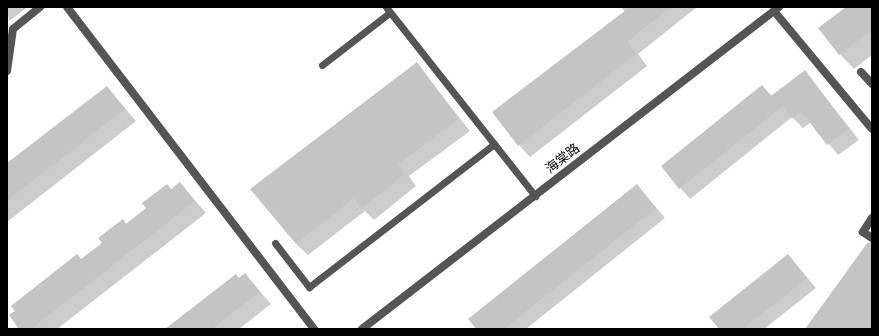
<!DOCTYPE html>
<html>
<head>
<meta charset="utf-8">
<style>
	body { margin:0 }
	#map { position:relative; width:879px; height:336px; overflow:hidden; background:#fff; font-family:"Public Sans","Noto Sans SC",sans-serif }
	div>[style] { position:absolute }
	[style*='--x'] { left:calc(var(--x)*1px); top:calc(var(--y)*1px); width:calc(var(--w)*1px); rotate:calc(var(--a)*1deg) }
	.shadow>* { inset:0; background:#0003 }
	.building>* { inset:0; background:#c4c4c4 }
	.service>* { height:7px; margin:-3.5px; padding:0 3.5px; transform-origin:3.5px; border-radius:3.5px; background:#555 }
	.minor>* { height:8px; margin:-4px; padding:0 4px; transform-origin:4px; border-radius:4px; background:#555 }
	.tertiary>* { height:8px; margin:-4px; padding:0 4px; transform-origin:4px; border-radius:4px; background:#555 }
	span { translate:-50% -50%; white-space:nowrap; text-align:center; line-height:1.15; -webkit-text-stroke:3px #fff; paint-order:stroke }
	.street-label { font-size:13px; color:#000 }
	.frame { position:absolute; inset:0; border:8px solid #000; pointer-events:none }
</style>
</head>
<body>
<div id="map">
	<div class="shadow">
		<div style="clip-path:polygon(7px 7px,28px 7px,9px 21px)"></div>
		<div style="clip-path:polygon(621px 7px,697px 7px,638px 54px,647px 66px,530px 157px,519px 145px,625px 12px)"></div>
		<div style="clip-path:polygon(848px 7px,872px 7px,872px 55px,854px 69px,840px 54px)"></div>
		<div style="clip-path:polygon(416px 63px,470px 131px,409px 176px,416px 186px,374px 220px,365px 211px,308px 255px,296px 244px)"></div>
		<div style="clip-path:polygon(805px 71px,859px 140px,838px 155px,811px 122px,803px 128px,792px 117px,690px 199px,662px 167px,762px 86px,772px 96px)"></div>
		<div style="clip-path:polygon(107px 87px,136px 121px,7px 222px,7px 165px)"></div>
		<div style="clip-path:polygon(180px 183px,206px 213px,57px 329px,21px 329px,81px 260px,103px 243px,122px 220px,127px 224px)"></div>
		<div style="clip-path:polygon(637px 185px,665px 218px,526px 329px,477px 329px)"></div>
		<div style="clip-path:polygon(788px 255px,816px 288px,764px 329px,720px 329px)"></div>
		<div style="clip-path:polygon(245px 274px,271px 304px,239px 329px,167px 329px)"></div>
	</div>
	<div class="building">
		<div style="clip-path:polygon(630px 7px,671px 7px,627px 42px,636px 54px,518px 146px,492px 112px)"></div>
		<div style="clip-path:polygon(846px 7px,872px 7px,872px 30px,839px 55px,818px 28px)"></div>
		<div style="clip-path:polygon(417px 62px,459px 119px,398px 164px,405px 174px,361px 209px,354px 198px,296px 244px,250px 189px)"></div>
		<div style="clip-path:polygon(805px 70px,849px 129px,827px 145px,801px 111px,792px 118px,783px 106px,679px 189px,661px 166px,762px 85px,771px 96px)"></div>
		<div style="clip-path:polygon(107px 86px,125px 109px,7px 201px,7px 163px)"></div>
		<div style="clip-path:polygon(180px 182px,195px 201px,31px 329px,19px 329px,9px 315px,15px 311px,11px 306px,77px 254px,81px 259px,102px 243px,98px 238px,123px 219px,126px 224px,146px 208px,142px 203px,167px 184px,171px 189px)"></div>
		<div style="clip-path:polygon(637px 184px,656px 208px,504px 329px,476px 329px,468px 319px)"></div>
		<div style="clip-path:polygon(868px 242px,872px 243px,872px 329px,805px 329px)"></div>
		<div style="clip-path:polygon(788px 254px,807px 278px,743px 329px,719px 329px,709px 317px)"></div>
		<div style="clip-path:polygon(245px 273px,260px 292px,212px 329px,165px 329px,236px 274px,239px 278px)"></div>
	</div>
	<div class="service">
		<div style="--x:386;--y:7;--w:241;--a:51.7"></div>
		<div style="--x:322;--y:65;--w:85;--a:-37.8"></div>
		<div style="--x:275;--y:243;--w:56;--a:52.3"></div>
		<div style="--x:309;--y:287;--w:234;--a:-37.7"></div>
	</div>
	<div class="minor">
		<div style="--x:67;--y:7;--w:406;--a:52.5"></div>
		<div style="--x:774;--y:11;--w:153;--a:50.3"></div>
		<div style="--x:7;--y:71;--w:42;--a:-81.9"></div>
		<div style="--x:13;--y:29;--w:35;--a:-39"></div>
		<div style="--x:861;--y:72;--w:16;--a:47"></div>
		<div style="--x:872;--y:218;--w:17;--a:123"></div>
		<div style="--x:863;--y:232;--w:11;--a:34"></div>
	</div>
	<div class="tertiary">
		<div style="--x:362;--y:329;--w:527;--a:-37.67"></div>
	</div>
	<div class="street-label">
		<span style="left:563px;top:159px;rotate:-38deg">海棠路</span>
	</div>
	<div class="frame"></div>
</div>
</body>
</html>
